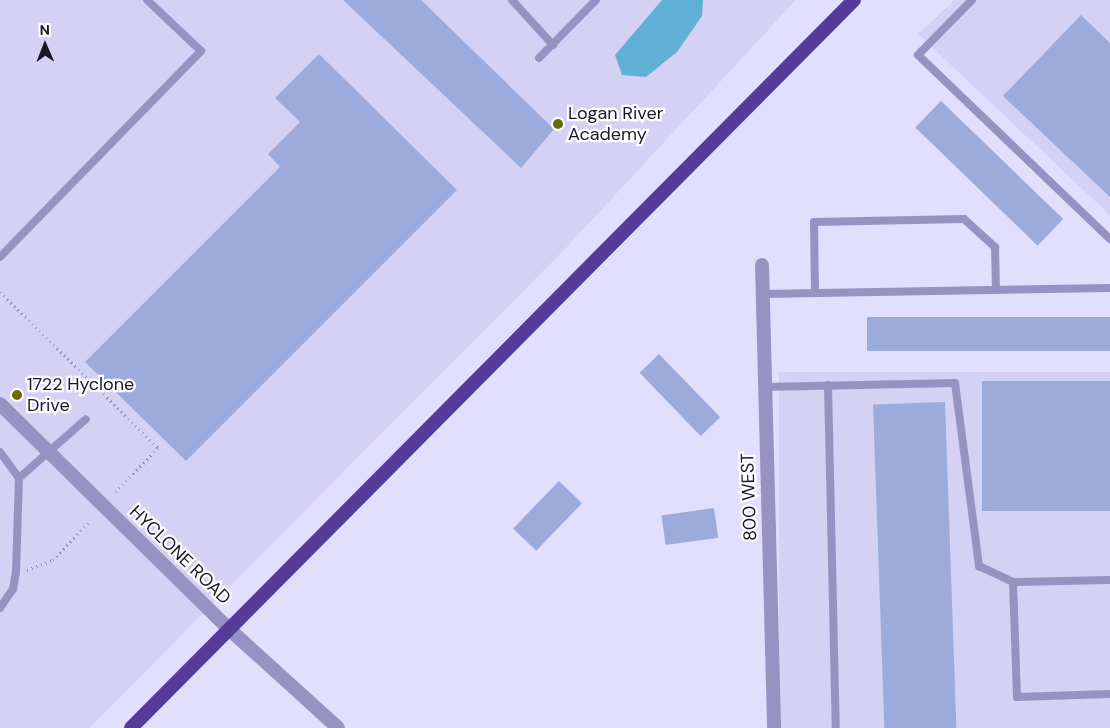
<!DOCTYPE html>
<html>
<head>
<meta charset="utf-8">
<style>
	body { margin:0 }
	#map { position:relative; width:1110px; height:728px; overflow:hidden; background:#e2defe; font-family:"DM Sans",sans-serif }
	div>[style] { position:absolute }
	[style*='--x'] { left:calc(var(--x)*1px); top:calc(var(--y)*1px); width:calc(var(--w)*1px); rotate:calc(var(--a)*1deg) }
	.built>* { inset:0; background:#d5d1f5; transform-origin:0 0 }
	.water>* { inset:0; background:#60b0d6 }
	.building>* { inset:0; background:#9cabdb; transform-origin:0 0 }
	.path>* { height:3px; margin-top:-1.5px; transform-origin:0; background:repeating-linear-gradient(90deg,#8e8ba5 0 1px,transparent 0 5px) }
	.service>* { height:8px; margin:-4px; padding:0 4px; transform-origin:4px; border-radius:4px; background:#9892c2 }
	.minor>* { height:14px; margin:-7px; padding:0 7px; transform-origin:7px; border-radius:7px; background:#9892c2 }
	.tertiary>* { height:14px; margin:-7px; padding:0 7px; transform-origin:7px; border-radius:7px; background:#9892c2 }
	.trunk>* { height:14px; margin:-7px; padding:0 7px; transform-origin:7px; border-radius:7px; background:#543d9a }
	.dots>* { width:14px; height:14px; translate:-50% -50%; box-sizing:border-box; border:2px solid #fff; border-radius:50% }
	span { translate:-50% -50%; white-space:nowrap; text-align:center; line-height:1.15; -webkit-text-stroke:4.5px #fff; paint-order:stroke }
	.poi-label { font-size:18px; color:#191629 }
	.left { translate:0 -50%; text-align:left }
	.street-label { font-size:18px; color:#191629 }
	.north { position:absolute; left:20px; top:20px; width:50px; height:50px; -webkit-text-stroke:4px #fff; paint-order:stroke; rotate:359deg; font-size:14px; font-weight:700; line-height:20px; text-align:center; color:#191629 }
	.north::after { content:''; display:block; margin:auto; width:18px; height:22px; background:#191629; clip-path:polygon(50% 0,100% 100%,50% 72%,0 100%) }
</style>
</head>
<body>
<div id="map">
	<div class="built">
		<div style="clip-path:polygon(0 0,796px 0,565px 249px,89px 728px,0 728px)"></div>
		<div style="clip-path:polygon(955px 0,1110px 0,1110px 215px,918px 34px)"></div>
		<div style="left:1110px;top:372px;width:356px;height:331px;rotate:90deg"></div>
	</div>
	<div class="water">
		<div style="clip-path:polygon(662px 0,703px 0,702px 16px,677px 52px,646px 77px,622px 75px,615px 55px)"></div>
	</div>
	<div class="building">
		<div style="clip-path:polygon(343px 0,421px 0,554px 129px,521px 168px)"></div>
		<div style="clip-path:polygon(1081px 15px,1110px 43px,1110px 197px,1003px 96px)"></div>
		<div style="clip-path:polygon(319px 54px,457px 190px,186px 461px,85px 362px,280px 167px,268px 154px,300px 122px,275px 98px)"></div>
		<div style="left:941px;top:101px;width:170px;height:37px;rotate:44deg"></div>
		<div style="left:1110px;top:317px;width:34px;height:243px;rotate:90deg"></div>
		<div style="left:659px;top:354px;width:88px;height:27px;rotate:46deg"></div>
		<div style="left:1110px;top:381px;width:130px;height:128px;rotate:90deg"></div>
		<div style="left:945px;top:402px;width:326px;height:72px;rotate:88deg"></div>
		<div style="left:559px;top:481px;width:32px;height:66px;rotate:44deg"></div>
		<div style="left:714px;top:508px;width:30px;height:53px;rotate:82deg"></div>
	</div>
	<div class="path">
		<div style="--x:0;--y:292;--w:222;--a:44.6"></div>
		<div style="--x:158;--y:448;--w:63;--a:134.4"></div>
		<div style="--x:27;--y:570;--w:28;--a:-21"></div>
		<div style="--x:53;--y:560;--w:51;--a:-46.6"></div>
	</div>
	<div class="service">
		<div style="--x:512;--y:0;--w:61;--a:47.7"></div>
		<div style="--x:972;--y:0;--w:77;--a:134.5"></div>
		<div style="--x:918;--y:55;--w:266;--a:43.8"></div>
		<div style="--x:539;--y:58;--w:81;--a:-45.5"></div>
		<div style="--x:0;--y:257;--w:288;--a:-45.7"></div>
		<div style="--x:201;--y:51;--w:74;--a:-136.6"></div>
		<div style="--x:815;--y:293;--w:71;--a:-90.8"></div>
		<div style="--x:814;--y:222;--w:150;--a:-1.1"></div>
		<div style="--x:964;--y:219;--w:42;--a:42.1"></div>
		<div style="--x:995;--y:247;--w:43;--a:88.7"></div>
		<div style="--x:763;--y:294;--w:347;--a:-1"></div>
		<div style="--x:828;--y:385;--w:343;--a:88.7"></div>
		<div style="--x:765;--y:387;--w:190;--a:-1.2"></div>
		<div style="--x:955;--y:383;--w:185;--a:82.5"></div>
		<div style="--x:979;--y:566;--w:38;--a:25"></div>
		<div style="--x:0;--y:452;--w:32;--a:54"></div>
		<div style="--x:19;--y:478;--w:89;--a:-41.4"></div>
		<div style="--x:1110;--y:580;--w:97;--a:178.8"></div>
		<div style="--x:1013;--y:582;--w:115;--a:88"></div>
		<div style="--x:1017;--y:697;--w:93;--a:-1.8"></div>
		<div style="--x:0;--y:608;--w:23;--a:-56"></div>
		<div style="--x:13;--y:589;--w:17;--a:-80"></div>
		<div style="--x:16;--y:572;--w:94;--a:-88.2"></div>
	</div>
	<div class="minor">
		<div style="--x:762;--y:265;--w:463;--a:88.5"></div>
		<div style="--x:0;--y:404;--w:321;--a:44.5"></div>
	</div>
	<div class="tertiary">
		<div style="--x:229;--y:629;--w:147;--a:42.2"></div>
	</div>
	<div class="trunk">
		<div style="--x:131;--y:728;--w:1026;--a:-45.2"></div>
	</div>
	<div class="dots">
		<div style="left:558px;top:124px;background:#6a6b0a"></div>
		<div style="left:17px;top:395px;background:#6a6b0a"></div>
	</div>
	<div class="poi-label">
		<span class="left" style="left:568px;top:124px">Logan River<br>Academy</span>
		<span class="left" style="left:27px;top:395px">1722 Hyclone<br>Drive</span>
	</div>
	<div class="street-label">
		<span style="left:749px;top:497px;rotate:-92deg">800 WEST</span>
		<span style="left:180px;top:555px;rotate:44deg">HYCLONE ROAD</span>
	</div>
	<div class="north">N</div>
</div>
</body>
</html>
